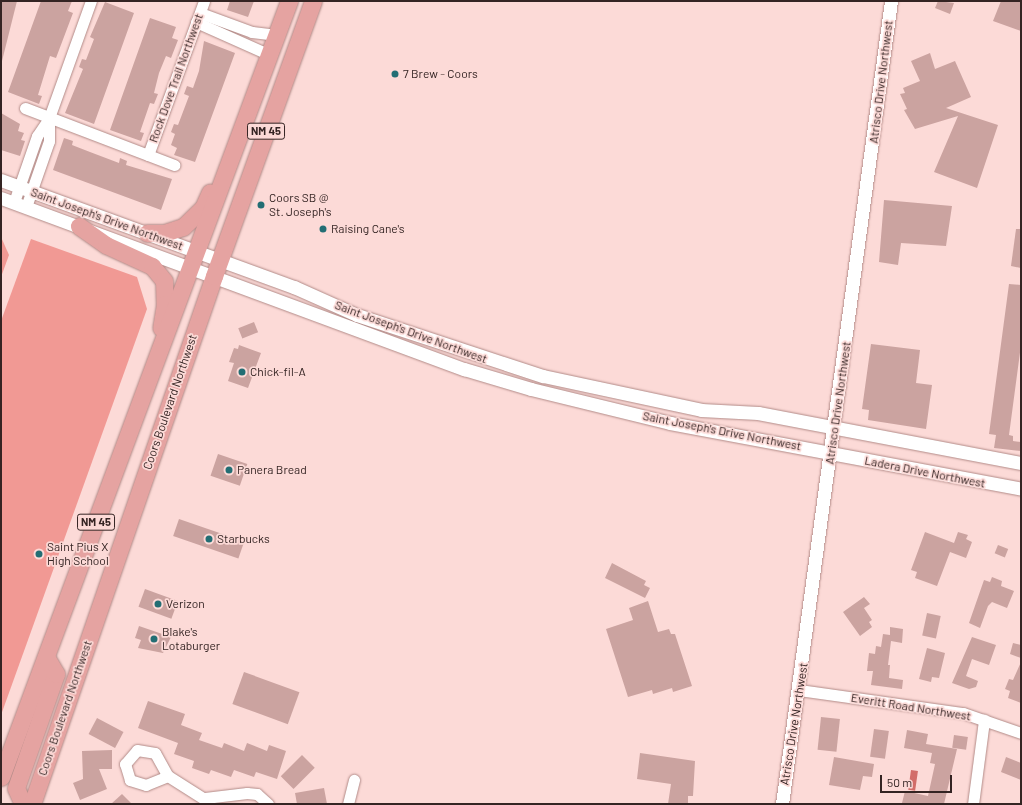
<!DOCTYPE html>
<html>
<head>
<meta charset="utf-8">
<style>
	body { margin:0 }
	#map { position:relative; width:1022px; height:805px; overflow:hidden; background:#fcdad7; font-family:Barlow,sans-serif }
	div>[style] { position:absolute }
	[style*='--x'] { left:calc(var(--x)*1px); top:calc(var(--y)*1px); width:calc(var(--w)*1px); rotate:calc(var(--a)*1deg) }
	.green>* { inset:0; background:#f19994 }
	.water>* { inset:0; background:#d26d69; transform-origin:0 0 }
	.building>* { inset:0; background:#cba3a0; transform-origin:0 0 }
	.roads { filter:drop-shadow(0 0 1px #b28b88) drop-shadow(0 0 1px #b28b88) }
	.minor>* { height:11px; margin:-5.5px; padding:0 5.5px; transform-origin:5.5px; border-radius:5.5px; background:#fff }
	.tertiary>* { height:13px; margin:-6.5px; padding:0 6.5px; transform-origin:6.5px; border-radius:6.5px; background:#fff }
	.primary>* { height:17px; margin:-8.5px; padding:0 8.5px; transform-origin:8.5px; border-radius:8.5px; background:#e5a3a1 }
	.dots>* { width:11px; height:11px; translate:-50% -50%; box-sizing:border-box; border:2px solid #fcdad7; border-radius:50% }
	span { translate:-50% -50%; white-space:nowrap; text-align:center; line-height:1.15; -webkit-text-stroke:3.5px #fcdad7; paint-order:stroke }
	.shield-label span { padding:1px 3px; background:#fcdad7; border:1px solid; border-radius:3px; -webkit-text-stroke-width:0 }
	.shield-label { font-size:11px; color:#342423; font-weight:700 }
	.poi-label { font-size:12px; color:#342423 }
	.left { translate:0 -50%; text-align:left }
	.street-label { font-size:12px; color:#342423 }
	.frame { position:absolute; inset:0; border:2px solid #342423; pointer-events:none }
	.scale { position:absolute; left:880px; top:775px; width:72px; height:18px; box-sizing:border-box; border:2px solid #342423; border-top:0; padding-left:5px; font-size:12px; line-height:14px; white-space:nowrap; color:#342423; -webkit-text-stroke:3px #fcdad7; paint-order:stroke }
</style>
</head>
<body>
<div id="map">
	<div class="green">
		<div style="clip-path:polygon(1px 237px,9px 255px,1px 277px)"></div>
		<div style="clip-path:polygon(31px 239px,137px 277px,147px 309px,1px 715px,1px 321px)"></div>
	</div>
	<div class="water">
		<div style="left:911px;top:770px;width:7px;height:20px;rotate:8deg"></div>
	</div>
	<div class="building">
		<div style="clip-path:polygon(1px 1px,17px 1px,2px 61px,1px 61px)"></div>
		<div style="clip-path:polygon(41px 1px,72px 1px,68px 11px,73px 13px,56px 58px,50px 56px,38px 95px,42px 96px,39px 104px,8px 92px)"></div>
		<div style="clip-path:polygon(230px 1px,254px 1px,248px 17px,227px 10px)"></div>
		<div style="clip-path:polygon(938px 1px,954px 3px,950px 14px,935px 8px)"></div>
		<div style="clip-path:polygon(1001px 1px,1021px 1px,1021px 31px,993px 21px)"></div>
		<div style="clip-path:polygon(105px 2px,134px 13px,94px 124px,65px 113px,83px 69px,79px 67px,82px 59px,86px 60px,94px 39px,90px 37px)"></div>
		<div style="clip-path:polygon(150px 18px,176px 27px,172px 38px,178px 40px,171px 58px,166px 56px,159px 73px,154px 93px,158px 94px,154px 104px,150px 103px,140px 132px,144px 133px,141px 141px,110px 130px)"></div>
		<div style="clip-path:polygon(204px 41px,235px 53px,195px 162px,174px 155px,177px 148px,171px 145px,175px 134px,171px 132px,174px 124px,178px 125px,189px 96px,184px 94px,187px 86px,193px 88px,199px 71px)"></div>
		<div style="clip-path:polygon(930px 53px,935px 69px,955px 61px,971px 97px,946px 108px,998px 125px,977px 188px,934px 172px,958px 116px,915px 129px,904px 110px,907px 109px,900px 94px,905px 93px,903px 88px,920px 81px,911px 61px)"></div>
		<div style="clip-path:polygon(1px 113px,20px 124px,18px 131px,24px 133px,21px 140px,25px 141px,20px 156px,1px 150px)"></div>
		<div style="clip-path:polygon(64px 138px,73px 141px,72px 145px,90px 152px,119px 163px,120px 158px,127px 161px,126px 165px,172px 179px,161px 210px,53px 170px)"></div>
		<div style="clip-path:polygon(884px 200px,952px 206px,946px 246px,901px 243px,898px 265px,879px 262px)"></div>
		<div style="clip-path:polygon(1016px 229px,1021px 229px,1021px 268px,1011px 266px)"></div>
		<div style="clip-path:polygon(1009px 284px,1021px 285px,1021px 345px,1009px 435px,1013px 436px,1013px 441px,1021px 442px,1021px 451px,994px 448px,996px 435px,989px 434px)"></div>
		<div style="left:254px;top:322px;width:11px;height:17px;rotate:68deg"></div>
		<div style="clip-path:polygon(871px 344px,920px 350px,916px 383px,932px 385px,926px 429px,868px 420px,869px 410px,862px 409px)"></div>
		<div style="clip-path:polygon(239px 345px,261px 353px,248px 388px,228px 381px,234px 363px,229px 362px,234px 348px,238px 349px)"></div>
		<div style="left:218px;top:454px;width:31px;height:23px;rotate:19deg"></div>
		<div style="left:179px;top:519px;width:69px;height:18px;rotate:19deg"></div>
		<div style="clip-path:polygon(925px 532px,954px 543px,958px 532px,968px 535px,966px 539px,972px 542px,966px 558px,950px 552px,937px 586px,915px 578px,917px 572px,911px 570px)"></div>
		<div style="left:998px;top:545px;width:11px;height:9px;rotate:22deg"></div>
		<div style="clip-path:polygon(612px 563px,646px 581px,644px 585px,650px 588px,645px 598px,605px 578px)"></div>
		<div style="clip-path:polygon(992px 577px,1002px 581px,1001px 586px,1014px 591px,1007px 608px,992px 602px,988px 606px,980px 628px,969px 623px,984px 580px,990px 582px)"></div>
		<div style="left:145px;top:589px;width:35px;height:19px;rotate:20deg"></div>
		<div style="clip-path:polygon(864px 597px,870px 604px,864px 608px,872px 620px,869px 622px,872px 627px,860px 636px,843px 612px)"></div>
		<div style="clip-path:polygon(648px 601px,658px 632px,669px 629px,671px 634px,675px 634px,692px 686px,673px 692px,672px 688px,653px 694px,652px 690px,628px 697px,606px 629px,633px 620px,629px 608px)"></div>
		<div style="left:927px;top:613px;width:14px;height:23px;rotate:12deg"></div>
		<div style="clip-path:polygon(139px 626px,171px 637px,163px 653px,138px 648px,141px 640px,135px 638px)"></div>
		<div style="clip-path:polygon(890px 627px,903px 629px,902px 643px,891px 641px,888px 665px,890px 665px,889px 678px,903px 680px,902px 689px,871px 685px,873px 671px,867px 671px,869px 653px,875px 654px,876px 646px,881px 647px,883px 634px,890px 635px)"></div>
		<div style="clip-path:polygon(972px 637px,996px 645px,989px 665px,972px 659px,966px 676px,978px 681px,976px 687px,969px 689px,952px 683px)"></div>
		<div style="clip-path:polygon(1013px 643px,1021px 645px,1021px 658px,1010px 654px)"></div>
		<div style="clip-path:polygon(927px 648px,945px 653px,939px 678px,932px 677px,931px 682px,919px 679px)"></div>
		<div style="clip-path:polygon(1021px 662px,1021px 703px,1008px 698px,1010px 691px,1005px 689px,1009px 679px,1013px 680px)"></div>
		<div style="left:244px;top:672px;width:59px;height:34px;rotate:20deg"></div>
		<div style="clip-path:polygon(148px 701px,185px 714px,181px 725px,202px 733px,199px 740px,222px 748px,224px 743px,244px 751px,247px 743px,267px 751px,269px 745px,286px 751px,277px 779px,256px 772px,254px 777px,234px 770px,231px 777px,211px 770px,209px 774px,192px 768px,194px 761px,174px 754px,178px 743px,138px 728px)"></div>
		<div style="left:821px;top:717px;width:19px;height:33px;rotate:6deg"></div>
		<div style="left:97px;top:718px;width:30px;height:18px;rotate:28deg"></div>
		<div style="left:874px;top:729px;width:15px;height:28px;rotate:8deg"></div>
		<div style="clip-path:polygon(907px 730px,928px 734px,926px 744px,957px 749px,944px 804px,902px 803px,905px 791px,928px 796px,935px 764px,930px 763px,932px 753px,904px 748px)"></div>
		<div style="left:954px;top:735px;width:14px;height:13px;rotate:8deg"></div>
		<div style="clip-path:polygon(112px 750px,112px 769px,99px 769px,107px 789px,80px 800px,73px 783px,83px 779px,82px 751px)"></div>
		<div style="clip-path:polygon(640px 753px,695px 761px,693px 796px,688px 796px,688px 804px,668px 804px,671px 784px,637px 779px)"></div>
		<div style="left:302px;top:755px;width:18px;height:30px;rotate:45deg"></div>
		<div style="clip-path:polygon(834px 757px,874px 764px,872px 777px,863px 776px,860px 790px,829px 785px)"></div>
		<div style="clip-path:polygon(1006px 757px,1021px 763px,1021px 780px,1001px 772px)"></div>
		<div style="clip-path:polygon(324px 788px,327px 804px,297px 804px,295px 793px)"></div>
		<div style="clip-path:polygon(122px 794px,132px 804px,111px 804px)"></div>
	</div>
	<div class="roads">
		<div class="minor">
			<div style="--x:200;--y:13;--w:55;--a:20.1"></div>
			<div style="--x:252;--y:32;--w:25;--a:7"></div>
			<div style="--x:196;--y:22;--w:81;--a:24"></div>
			<div style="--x:25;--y:108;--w:160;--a:20.9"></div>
			<div style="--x:148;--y:155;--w:164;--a:-70"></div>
			<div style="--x:14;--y:202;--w:70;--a:-70.8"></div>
			<div style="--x:37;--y:136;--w:22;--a:-56"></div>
			<div style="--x:49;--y:118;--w:124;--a:-70.3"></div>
			<div style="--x:26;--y:207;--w:70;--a:-70.8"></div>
			<div style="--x:49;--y:141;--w:23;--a:-90"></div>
			<div style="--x:799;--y:690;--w:166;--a:8"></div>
			<div style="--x:963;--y:713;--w:61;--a:19"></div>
			<div style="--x:137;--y:750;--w:18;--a:9"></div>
			<div style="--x:155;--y:753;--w:26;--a:61"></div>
			<div style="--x:168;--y:776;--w:24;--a:158"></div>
			<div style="--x:146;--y:785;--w:17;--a:-163"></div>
			<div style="--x:130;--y:780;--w:17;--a:-107"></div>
			<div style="--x:125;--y:764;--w:18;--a:-49"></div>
			<div style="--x:168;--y:776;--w:49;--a:32.4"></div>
			<div style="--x:205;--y:798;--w:42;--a:-6.8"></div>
			<div style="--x:247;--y:793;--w:10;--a:6"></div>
			<div style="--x:257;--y:794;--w:15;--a:42"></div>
			<div style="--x:348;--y:804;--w:25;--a:-76"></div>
			<div style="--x:973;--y:804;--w:85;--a:-82.5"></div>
		</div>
		<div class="tertiary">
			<div style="--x:1;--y:180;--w:312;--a:20.1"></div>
			<div style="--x:294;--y:287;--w:69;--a:24"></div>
			<div style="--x:357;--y:315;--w:196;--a:18.2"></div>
			<div style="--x:543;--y:376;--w:162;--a:12.1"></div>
			<div style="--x:701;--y:410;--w:57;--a:3"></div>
			<div style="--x:758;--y:413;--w:268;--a:10.8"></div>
			<div style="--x:1;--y:198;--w:494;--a:20.3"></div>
			<div style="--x:464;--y:369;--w:70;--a:16.6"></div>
			<div style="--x:531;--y:389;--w:143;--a:13.7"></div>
			<div style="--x:670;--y:423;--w:357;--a:10.6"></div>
			<div style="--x:782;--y:804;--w:810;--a:-82.27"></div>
		</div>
		<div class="primary">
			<div style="--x:79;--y:226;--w:33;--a:35"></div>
			<div style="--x:106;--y:245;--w:51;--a:24.5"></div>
			<div style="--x:152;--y:266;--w:19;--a:51"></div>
			<div style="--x:164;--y:281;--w:23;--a:88"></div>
			<div style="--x:165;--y:304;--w:24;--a:99"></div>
			<div style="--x:147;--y:233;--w:17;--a:0"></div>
			<div style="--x:164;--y:233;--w:20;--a:-18"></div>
			<div style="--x:183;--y:227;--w:28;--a:-44"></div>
			<div style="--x:203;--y:208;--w:17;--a:-66"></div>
			<div style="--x:1;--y:777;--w:828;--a:-69.64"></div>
			<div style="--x:23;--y:804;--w:17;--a:-114"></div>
			<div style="--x:16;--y:788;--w:121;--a:-70.7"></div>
			<div style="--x:56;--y:674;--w:20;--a:-120"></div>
			<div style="--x:32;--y:804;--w:558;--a:-70.98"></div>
			<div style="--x:214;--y:276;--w:292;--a:-70.2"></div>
		</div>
	</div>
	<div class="dots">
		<div style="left:395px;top:74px;background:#236e74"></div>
		<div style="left:261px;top:205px;background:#236e74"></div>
		<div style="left:323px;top:229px;background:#236e74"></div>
		<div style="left:242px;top:372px;background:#236e74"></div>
		<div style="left:229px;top:470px;background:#236e74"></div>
		<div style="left:209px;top:539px;background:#236e74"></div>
		<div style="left:39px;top:554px;background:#236e74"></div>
		<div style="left:158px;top:604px;background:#236e74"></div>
		<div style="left:154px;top:639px;background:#236e74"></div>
	</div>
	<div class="shield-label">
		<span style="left:266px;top:131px">NM 45</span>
		<span style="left:96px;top:522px">NM 45</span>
	</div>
	<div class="poi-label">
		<span class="left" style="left:403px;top:74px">7 Brew - Coors</span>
		<span class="left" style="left:269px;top:205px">Coors SB @<br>St. Joseph's</span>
		<span class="left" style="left:331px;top:229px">Raising Cane's</span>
		<span class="left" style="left:250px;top:372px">Chick-fil-A</span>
		<span class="left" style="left:237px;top:470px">Panera Bread</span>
		<span class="left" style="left:217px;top:539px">Starbucks</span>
		<span class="left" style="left:47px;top:554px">Saint Pius X<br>High School</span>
		<span class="left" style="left:166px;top:604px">Verizon</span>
		<span class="left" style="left:162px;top:639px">Blake's<br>Lotaburger</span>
	</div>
	<div class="street-label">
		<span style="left:176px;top:78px;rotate:-70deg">Rock Dove Trail Northwest</span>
		<span style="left:881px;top:82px;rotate:-83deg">Atrisco Drive Northwest</span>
		<span style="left:107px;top:219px;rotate:20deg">Saint Joseph's Drive Northwest</span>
		<span style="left:411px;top:332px;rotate:20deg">Saint Joseph's Drive Northwest</span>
		<span style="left:170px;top:402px;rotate:-71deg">Coors Boulevard Northwest</span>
		<span style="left:838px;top:403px;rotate:-82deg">Atrisco Drive Northwest</span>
		<span style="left:722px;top:431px;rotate:11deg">Saint Joseph's Drive Northwest</span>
		<span style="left:925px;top:472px;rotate:11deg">Ladera Drive Northwest</span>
		<span style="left:911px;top:707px;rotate:9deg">Everitt Road Northwest</span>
		<span style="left:65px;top:708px;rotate:-71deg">Coors Boulevard Northwest</span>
		<span style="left:794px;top:724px;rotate:-81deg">Atrisco Drive Northwest</span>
	</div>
	<div class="frame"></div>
	<div class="scale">50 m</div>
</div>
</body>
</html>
